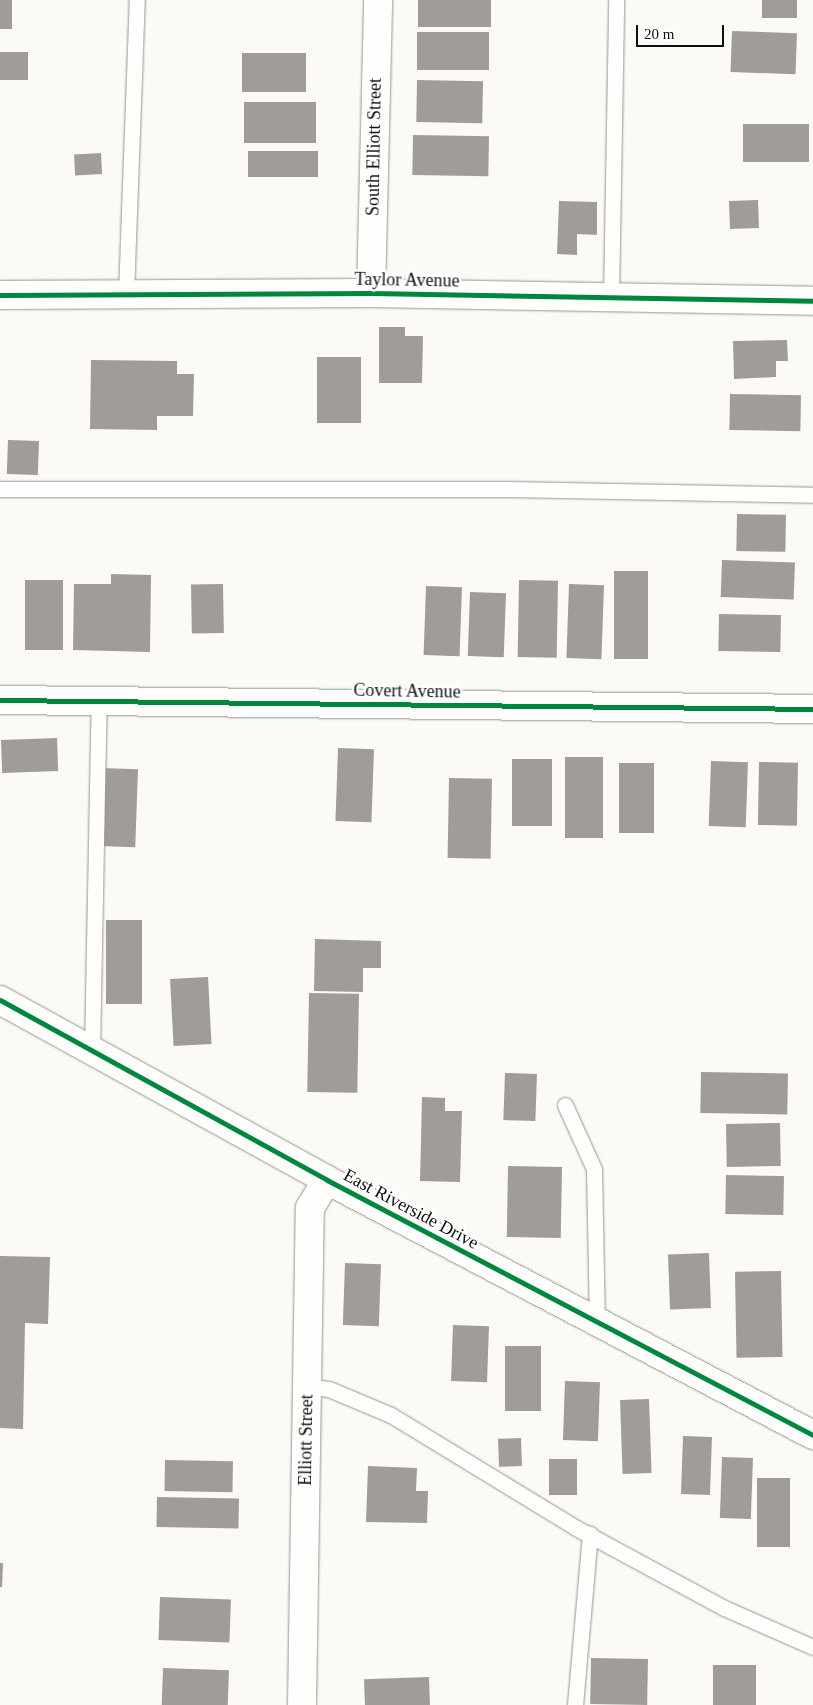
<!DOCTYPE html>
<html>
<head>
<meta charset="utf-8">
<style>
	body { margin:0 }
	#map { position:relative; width:813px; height:1705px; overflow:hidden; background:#fcfaf4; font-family:Georgia,serif }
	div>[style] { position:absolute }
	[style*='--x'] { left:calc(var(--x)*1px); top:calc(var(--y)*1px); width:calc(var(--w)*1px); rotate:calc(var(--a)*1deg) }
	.building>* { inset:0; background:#a09d99; transform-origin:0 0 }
	.roads { filter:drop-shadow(0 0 1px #969592) drop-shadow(0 0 1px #969592) }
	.service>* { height:15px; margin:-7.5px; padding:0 7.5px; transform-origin:7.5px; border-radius:7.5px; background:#fffefd }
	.minor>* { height:28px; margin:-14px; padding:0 14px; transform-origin:14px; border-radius:14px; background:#fffefd }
	.tertiary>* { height:28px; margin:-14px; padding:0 14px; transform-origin:14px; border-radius:14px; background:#fffefd }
	.cycleway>* { height:5px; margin:-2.5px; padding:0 2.5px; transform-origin:2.5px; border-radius:2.5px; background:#00873e }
	span { translate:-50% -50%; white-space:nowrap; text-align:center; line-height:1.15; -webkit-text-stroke:5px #fff; paint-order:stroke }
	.street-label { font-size:18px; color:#0f0f0f }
	.scale { position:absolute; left:636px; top:25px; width:88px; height:22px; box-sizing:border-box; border:2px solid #0f0f0f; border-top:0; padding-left:6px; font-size:15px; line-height:18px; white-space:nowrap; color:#0f0f0f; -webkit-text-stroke:4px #fff; paint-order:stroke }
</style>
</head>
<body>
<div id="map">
	<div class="building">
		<div style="left:0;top:0;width:12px;height:29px"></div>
		<div style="left:418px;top:0;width:73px;height:27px"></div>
		<div style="left:762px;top:0;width:35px;height:18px"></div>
		<div style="left:732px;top:31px;width:65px;height:41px;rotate:2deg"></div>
		<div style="left:417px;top:32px;width:72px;height:38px"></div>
		<div style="left:0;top:52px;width:28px;height:28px"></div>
		<div style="left:242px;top:53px;width:64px;height:39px"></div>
		<div style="left:417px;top:80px;width:66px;height:42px;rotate:1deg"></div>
		<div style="left:316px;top:102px;width:41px;height:72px;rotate:90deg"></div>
		<div style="left:809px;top:124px;width:38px;height:66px;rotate:90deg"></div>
		<div style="left:413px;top:135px;width:76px;height:40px;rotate:1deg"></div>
		<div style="left:318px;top:151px;width:26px;height:70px;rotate:90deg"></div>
		<div style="left:101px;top:153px;width:21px;height:27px;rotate:87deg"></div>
		<div style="left:758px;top:200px;width:28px;height:29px;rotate:88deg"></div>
		<div style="clip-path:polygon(559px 201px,597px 202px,597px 235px,577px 234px,577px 255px,557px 254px)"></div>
		<div style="clip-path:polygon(379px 327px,405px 327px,405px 336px,423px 336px,422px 383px,379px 383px)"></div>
		<div style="clip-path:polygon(787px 340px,788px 361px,776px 361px,776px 377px,734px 379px,733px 341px)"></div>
		<div style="left:317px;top:357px;width:44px;height:66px"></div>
		<div style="clip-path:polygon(91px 360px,177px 361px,177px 374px,194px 374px,193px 416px,157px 416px,157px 430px,90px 429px)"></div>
		<div style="left:730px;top:394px;width:71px;height:36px;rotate:1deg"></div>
		<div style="left:8px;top:440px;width:31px;height:34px;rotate:2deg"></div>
		<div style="left:737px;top:514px;width:49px;height:37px;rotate:1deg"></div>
		<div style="left:722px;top:560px;width:73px;height:37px;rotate:2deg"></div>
		<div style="left:614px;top:571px;width:34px;height:88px"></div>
		<div style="clip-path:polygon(111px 574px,151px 575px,150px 652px,73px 650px,74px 584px,111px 584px)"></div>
		<div style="left:25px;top:580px;width:38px;height:70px"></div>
		<div style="left:519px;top:580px;width:39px;height:77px;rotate:1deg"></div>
		<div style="left:223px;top:584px;width:49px;height:32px;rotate:89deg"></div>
		<div style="left:569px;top:584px;width:35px;height:74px;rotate:2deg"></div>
		<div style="left:426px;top:586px;width:36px;height:69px;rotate:2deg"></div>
		<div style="left:470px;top:592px;width:36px;height:64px;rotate:2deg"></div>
		<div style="left:719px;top:614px;width:62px;height:37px;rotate:1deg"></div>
		<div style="left:57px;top:738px;width:33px;height:56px;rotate:88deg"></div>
		<div style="left:338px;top:748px;width:36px;height:73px;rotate:2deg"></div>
		<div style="left:565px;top:757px;width:38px;height:81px"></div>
		<div style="left:512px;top:759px;width:40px;height:67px"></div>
		<div style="left:711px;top:761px;width:37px;height:65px;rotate:2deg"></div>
		<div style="left:759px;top:762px;width:39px;height:63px;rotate:1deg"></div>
		<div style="left:619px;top:763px;width:35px;height:70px"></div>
		<div style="left:101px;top:768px;width:37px;height:78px;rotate:2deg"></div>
		<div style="left:449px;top:778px;width:43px;height:80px;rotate:1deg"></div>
		<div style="left:106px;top:920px;width:36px;height:84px"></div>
		<div style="clip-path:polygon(315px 939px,381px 941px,381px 968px,363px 968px,363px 992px,314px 991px)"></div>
		<div style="left:208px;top:977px;width:67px;height:38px;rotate:87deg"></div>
		<div style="left:309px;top:993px;width:50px;height:99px;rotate:1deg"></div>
		<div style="left:701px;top:1072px;width:87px;height:41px;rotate:1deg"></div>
		<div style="left:505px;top:1073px;width:32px;height:47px;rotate:2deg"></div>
		<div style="clip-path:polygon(422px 1097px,445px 1098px,445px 1111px,462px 1111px,460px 1182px,420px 1181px)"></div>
		<div style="left:780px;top:1123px;width:43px;height:54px;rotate:89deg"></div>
		<div style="left:508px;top:1166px;width:54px;height:71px;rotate:1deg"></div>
		<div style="left:726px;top:1175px;width:58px;height:39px;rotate:1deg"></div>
		<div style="left:709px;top:1253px;width:55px;height:41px;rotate:88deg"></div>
		<div style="clip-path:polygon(0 1256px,50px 1257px,48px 1324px,25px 1323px,23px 1429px,0 1428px)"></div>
		<div style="left:345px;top:1263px;width:36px;height:62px;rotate:2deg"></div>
		<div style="left:781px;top:1271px;width:86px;height:46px;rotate:89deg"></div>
		<div style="left:453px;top:1325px;width:36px;height:56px;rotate:2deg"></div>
		<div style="left:505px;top:1346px;width:36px;height:65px"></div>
		<div style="left:565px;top:1381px;width:35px;height:59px;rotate:2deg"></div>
		<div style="left:649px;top:1399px;width:74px;height:29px;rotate:88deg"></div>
		<div style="left:683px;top:1436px;width:29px;height:58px;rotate:2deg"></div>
		<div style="left:521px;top:1438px;width:28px;height:23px;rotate:88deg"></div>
		<div style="left:722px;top:1457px;width:31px;height:61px;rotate:2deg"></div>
		<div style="left:549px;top:1459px;width:28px;height:36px"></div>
		<div style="left:165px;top:1460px;width:68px;height:31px;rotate:1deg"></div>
		<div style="clip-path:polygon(368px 1466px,417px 1468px,416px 1491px,428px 1491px,427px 1523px,366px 1522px)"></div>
		<div style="left:757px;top:1478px;width:33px;height:69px"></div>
		<div style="left:157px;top:1497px;width:82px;height:30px;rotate:1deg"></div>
		<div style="clip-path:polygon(0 1563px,3px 1563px,2px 1587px,0 1587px)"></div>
		<div style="left:160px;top:1597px;width:71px;height:43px;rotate:2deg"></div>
		<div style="left:591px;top:1658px;width:57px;height:46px;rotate:1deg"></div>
		<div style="left:713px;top:1665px;width:43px;height:40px"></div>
		<div style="left:163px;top:1668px;width:66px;height:37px;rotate:2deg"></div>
		<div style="left:429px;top:1677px;width:28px;height:65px;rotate:88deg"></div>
	</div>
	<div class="roads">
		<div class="service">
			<div style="--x:126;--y:294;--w:294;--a:-87.9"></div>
			<div style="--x:611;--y:298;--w:298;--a:-89"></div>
			<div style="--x:0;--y:489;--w:508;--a:0"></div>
			<div style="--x:508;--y:489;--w:305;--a:1.1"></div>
			<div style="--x:92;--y:1051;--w:350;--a:-88.9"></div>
			<div style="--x:565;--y:1105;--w:70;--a:65.6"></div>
			<div style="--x:594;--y:1169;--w:153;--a:88.9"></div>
			<div style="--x:307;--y:1386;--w:22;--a:8"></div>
			<div style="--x:329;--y:1389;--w:67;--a:22.8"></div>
			<div style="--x:391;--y:1415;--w:217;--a:31.4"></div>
			<div style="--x:576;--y:1528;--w:168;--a:28.4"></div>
			<div style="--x:724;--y:1608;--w:97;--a:23.7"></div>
			<div style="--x:575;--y:1705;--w:172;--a:-85"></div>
		</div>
		<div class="minor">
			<div style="--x:371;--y:293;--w:293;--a:-88.6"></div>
			<div style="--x:0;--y:295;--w:371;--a:-0.3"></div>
			<div style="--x:371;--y:293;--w:442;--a:1"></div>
			<div style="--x:0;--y:700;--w:813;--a:0.63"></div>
			<div style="--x:302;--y:1705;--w:497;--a:-89.1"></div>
			<div style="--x:310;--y:1208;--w:33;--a:-59"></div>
		</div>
		<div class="tertiary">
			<div style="--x:0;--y:1000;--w:373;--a:28.8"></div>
			<div style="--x:327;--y:1180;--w:549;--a:27.69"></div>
		</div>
	</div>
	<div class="cycleway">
		<div style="--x:0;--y:295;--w:371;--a:-0.3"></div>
		<div style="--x:371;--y:293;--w:442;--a:1"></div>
		<div style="--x:0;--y:700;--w:813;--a:0.63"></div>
		<div style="--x:0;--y:1000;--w:373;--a:28.8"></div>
		<div style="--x:327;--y:1180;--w:549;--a:27.69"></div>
	</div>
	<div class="street-label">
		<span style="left:374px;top:147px;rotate:-89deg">South Elliott Street</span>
		<span style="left:407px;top:280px;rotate:1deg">Taylor Avenue</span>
		<span style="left:407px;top:691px;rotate:1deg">Covert Avenue</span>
		<span style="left:411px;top:1209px;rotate:28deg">East Riverside Drive</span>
		<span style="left:306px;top:1440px;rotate:-89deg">Elliott Street</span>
	</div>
	<div class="scale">20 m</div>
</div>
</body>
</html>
